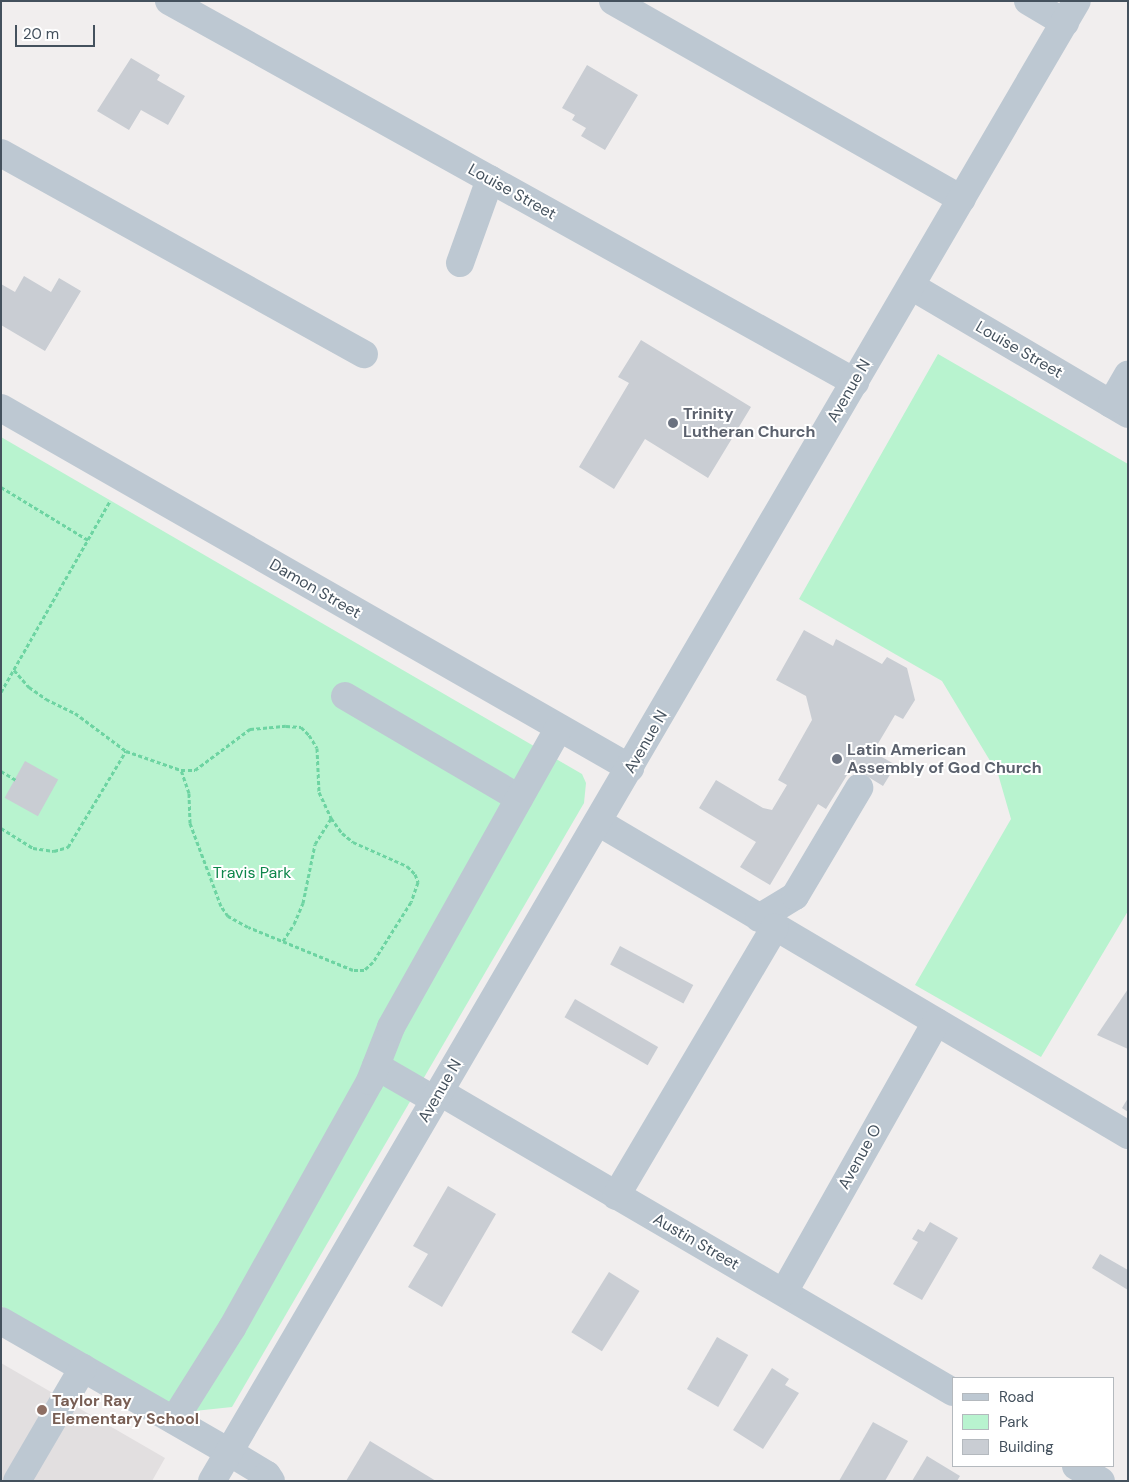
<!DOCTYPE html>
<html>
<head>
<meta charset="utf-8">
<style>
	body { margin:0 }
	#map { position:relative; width:1129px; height:1482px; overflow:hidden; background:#f1eeee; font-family:"DM Sans",sans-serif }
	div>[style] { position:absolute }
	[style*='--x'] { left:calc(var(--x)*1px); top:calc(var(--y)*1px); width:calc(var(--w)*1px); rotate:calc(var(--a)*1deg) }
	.education>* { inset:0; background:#e2dfe0 }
	.green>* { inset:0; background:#b8f3cf }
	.building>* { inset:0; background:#c9cdd3; transform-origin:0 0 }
	.path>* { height:3px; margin-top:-1.5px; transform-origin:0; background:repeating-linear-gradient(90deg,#6dd4a2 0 4px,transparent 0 6.5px) }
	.minor>* { height:28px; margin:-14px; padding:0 14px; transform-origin:14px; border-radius:14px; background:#bdc8d2 }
	.dots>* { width:14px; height:14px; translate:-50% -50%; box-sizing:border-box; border:2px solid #fff; border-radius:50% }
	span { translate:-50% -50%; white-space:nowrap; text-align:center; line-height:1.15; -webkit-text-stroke:4px #fff; paint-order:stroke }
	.street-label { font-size:16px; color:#44515d }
	.worship-label { font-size:16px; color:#5b616d; font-weight:700 }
	.left { translate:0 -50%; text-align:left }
	.park-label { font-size:16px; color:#0e864b }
	.education-label { font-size:16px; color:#785e54; font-weight:700 }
	.frame { position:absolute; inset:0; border:2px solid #44515d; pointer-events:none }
	.legend { position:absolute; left:952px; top:1377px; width:162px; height:90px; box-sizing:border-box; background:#fff; border:1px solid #b4b9be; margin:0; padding:6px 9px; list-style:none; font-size:15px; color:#44515d }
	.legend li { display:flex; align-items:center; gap:10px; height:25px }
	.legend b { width:25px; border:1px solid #b4b9be }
	.scale { position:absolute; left:15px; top:25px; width:80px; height:22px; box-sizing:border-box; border:2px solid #44515d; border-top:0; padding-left:6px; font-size:15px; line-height:18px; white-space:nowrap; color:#44515d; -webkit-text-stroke:4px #fff; paint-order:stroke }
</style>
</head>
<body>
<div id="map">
	<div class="education">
		<div style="clip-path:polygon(1px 1363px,165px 1458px,152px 1481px,1px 1481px)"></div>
	</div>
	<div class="green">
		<div style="clip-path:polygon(938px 354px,1128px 464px,1128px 911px,1041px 1057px,915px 985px,1011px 819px,998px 774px,942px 681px,799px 599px)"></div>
		<div style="clip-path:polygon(1px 437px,582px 774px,586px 783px,584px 803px,232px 1407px,185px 1412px,1px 1306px)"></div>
	</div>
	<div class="building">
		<div style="clip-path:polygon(131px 58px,160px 75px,157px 80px,185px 96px,168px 125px,141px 110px,129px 130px,97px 111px)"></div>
		<div style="clip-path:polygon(587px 65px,638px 95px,605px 150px,581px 136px,586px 128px,572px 120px,575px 115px,562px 108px)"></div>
		<div style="clip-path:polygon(24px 276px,51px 292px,59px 278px,81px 291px,45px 351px,1px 325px,1px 284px,15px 292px)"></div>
		<div style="clip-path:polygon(641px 340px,751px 407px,708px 478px,645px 439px,614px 489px,579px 467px,629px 383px,618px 377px)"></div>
		<div style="clip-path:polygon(804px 630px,833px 646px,836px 639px,882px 664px,887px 657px,907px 668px,915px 700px,903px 719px,895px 715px,873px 752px,896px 765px,883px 786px,852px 767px,826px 809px,818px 804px,770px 885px,740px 867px,756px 842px,699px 808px,716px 780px,763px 808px,772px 810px,787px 785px,778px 780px,812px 720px,806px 696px,776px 680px)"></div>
		<div style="left:25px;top:761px;width:38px;height:42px;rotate:29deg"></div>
		<div style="left:620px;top:946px;width:83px;height:21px;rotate:28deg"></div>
		<div style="clip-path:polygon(1128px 989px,1128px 1049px,1097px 1035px)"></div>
		<div style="left:575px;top:999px;width:96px;height:21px;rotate:30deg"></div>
		<div style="clip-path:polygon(1128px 1098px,1128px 1112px,1122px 1108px)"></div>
		<div style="clip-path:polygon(448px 1186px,496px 1214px,442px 1307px,408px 1287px,428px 1254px,413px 1246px)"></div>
		<div style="clip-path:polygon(930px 1222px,958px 1238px,922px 1300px,893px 1284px,918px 1242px,912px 1239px,918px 1229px,924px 1232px)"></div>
		<div style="clip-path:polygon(1100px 1254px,1128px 1270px,1128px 1290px,1092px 1268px)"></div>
		<div style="left:609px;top:1272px;width:36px;height:71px;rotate:32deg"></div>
		<div style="left:717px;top:1337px;width:36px;height:60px;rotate:30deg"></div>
		<div style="clip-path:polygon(772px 1368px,789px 1379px,785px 1385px,799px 1393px,763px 1449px,733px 1430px)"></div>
		<div style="clip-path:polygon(873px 1422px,908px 1441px,885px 1481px,839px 1481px)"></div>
		<div style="clip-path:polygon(370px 1441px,436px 1481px,346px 1481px)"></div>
		<div style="clip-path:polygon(927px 1456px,960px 1476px,957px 1481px,912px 1481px)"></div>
	</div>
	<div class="path">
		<div style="--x:1;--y:487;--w:102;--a:31.3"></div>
		<div style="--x:14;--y:670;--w:23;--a:49"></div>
		<div style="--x:29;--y:687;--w:21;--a:35"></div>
		<div style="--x:46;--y:699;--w:32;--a:26"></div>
		<div style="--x:75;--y:713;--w:64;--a:36.7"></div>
		<div style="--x:126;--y:751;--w:58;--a:19.1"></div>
		<div style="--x:181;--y:770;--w:14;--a:0"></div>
		<div style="--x:195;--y:770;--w:69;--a:-36.7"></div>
		<div style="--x:250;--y:729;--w:36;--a:-5"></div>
		<div style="--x:286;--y:726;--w:15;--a:4"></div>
		<div style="--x:301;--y:727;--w:11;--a:45"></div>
		<div style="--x:309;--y:735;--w:15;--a:58"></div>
		<div style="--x:317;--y:748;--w:44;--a:87.4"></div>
		<div style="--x:319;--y:792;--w:29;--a:65"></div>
		<div style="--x:331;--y:818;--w:19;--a:54"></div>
		<div style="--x:342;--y:833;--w:14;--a:39"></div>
		<div style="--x:353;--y:842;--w:59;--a:24"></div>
		<div style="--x:407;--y:866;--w:11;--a:45"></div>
		<div style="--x:415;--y:874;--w:9;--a:69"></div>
		<div style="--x:418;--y:882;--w:21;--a:109"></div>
		<div style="--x:411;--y:902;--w:71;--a:122.3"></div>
		<div style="--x:373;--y:962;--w:12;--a:138"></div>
		<div style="--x:364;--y:970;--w:11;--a:180"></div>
		<div style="--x:353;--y:970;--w:113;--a:-157.7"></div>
		<div style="--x:248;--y:927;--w:23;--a:-151"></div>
		<div style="--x:228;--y:916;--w:12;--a:-125"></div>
		<div style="--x:221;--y:906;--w:89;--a:-110.5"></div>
		<div style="--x:190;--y:823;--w:30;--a:-92"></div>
		<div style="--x:189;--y:793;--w:24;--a:-109"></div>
		<div style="--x:1;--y:692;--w:220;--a:-60.3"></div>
		<div style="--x:1;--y:771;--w:17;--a:31"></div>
		<div style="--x:1;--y:828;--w:38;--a:32"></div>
		<div style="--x:33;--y:848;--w:21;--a:8"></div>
		<div style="--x:54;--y:851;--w:15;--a:-16"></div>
		<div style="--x:68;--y:847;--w:112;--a:-58.9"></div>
		<div style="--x:283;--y:941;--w:20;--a:-57"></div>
		<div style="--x:294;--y:924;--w:23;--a:-67"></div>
		<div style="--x:303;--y:903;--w:60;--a:-78.5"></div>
		<div style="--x:315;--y:844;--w:31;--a:-58"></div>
	</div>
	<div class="minor">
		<div style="--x:169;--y:1;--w:785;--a:29.05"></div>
		<div style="--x:613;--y:1;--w:401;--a:29.6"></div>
		<div style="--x:1028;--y:1;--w:43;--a:30.7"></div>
		<div style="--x:1;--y:153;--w:415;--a:29"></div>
		<div style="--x:460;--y:263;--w:89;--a:-70.3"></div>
		<div style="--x:911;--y:286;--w:252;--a:30.5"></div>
		<div style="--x:1111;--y:404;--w:34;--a:-60"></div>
		<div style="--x:1;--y:408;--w:725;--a:29.78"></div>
		<div style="--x:345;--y:696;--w:202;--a:30.4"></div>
		<div style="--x:598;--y:822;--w:616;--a:30.56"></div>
		<div style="--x:759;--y:918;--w:42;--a:-31.4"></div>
		<div style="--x:795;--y:896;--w:126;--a:-59.3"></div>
		<div style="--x:376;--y:1066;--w:68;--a:30"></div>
		<div style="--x:440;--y:1092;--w:594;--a:30.32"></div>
		<div style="--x:616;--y:1196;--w:312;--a:-59.4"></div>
		<div style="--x:784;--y:1292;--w:310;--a:-60.6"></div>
		<div style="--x:1;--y:1321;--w:263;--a:29.9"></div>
		<div style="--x:229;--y:1452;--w:44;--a:31.2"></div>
		<div style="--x:267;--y:1475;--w:7;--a:56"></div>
		<div style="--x:174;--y:1420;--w:109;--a:-57.8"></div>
		<div style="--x:232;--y:1328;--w:283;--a:-60.8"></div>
		<div style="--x:370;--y:1081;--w:58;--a:-68.7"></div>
		<div style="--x:391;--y:1027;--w:343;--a:-60.7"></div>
		<div style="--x:1076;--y:1466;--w:29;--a:31"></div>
		<div style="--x:17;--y:1481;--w:131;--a:-59.7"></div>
		<div style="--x:212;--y:1481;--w:1714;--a:-59.7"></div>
	</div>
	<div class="dots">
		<div style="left:673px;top:423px;background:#6b7280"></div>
		<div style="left:837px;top:759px;background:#6b7280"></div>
		<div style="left:42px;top:1410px;background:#8d6e63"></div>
	</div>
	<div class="street-label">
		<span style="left:512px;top:192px;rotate:29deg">Louise Street</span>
		<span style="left:1019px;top:350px;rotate:30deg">Louise Street</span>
		<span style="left:849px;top:391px;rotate:-60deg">Avenue N</span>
		<span style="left:315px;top:589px;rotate:30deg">Damon Street</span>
		<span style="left:646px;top:742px;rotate:-60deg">Avenue N</span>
		<span style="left:440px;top:1091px;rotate:-60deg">Avenue N</span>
		<span style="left:860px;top:1157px;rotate:-61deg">Avenue O</span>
		<span style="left:696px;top:1242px;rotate:30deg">Austin Street</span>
	</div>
	<div class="worship-label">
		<span class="left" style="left:683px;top:423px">Trinity<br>Lutheran Church</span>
		<span class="left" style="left:847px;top:759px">Latin American<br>Assembly of God Church</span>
	</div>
	<div class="park-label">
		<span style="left:252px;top:873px">Travis Park</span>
	</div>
	<div class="education-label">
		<span class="left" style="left:52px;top:1410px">Taylor Ray<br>Elementary School</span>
	</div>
	<div class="frame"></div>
	<ul class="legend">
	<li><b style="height:6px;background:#bdc8d2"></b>Road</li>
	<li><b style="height:14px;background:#b8f3cf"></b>Park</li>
	<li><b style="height:14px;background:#c9cdd3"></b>Building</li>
	</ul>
	<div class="scale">20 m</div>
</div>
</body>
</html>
